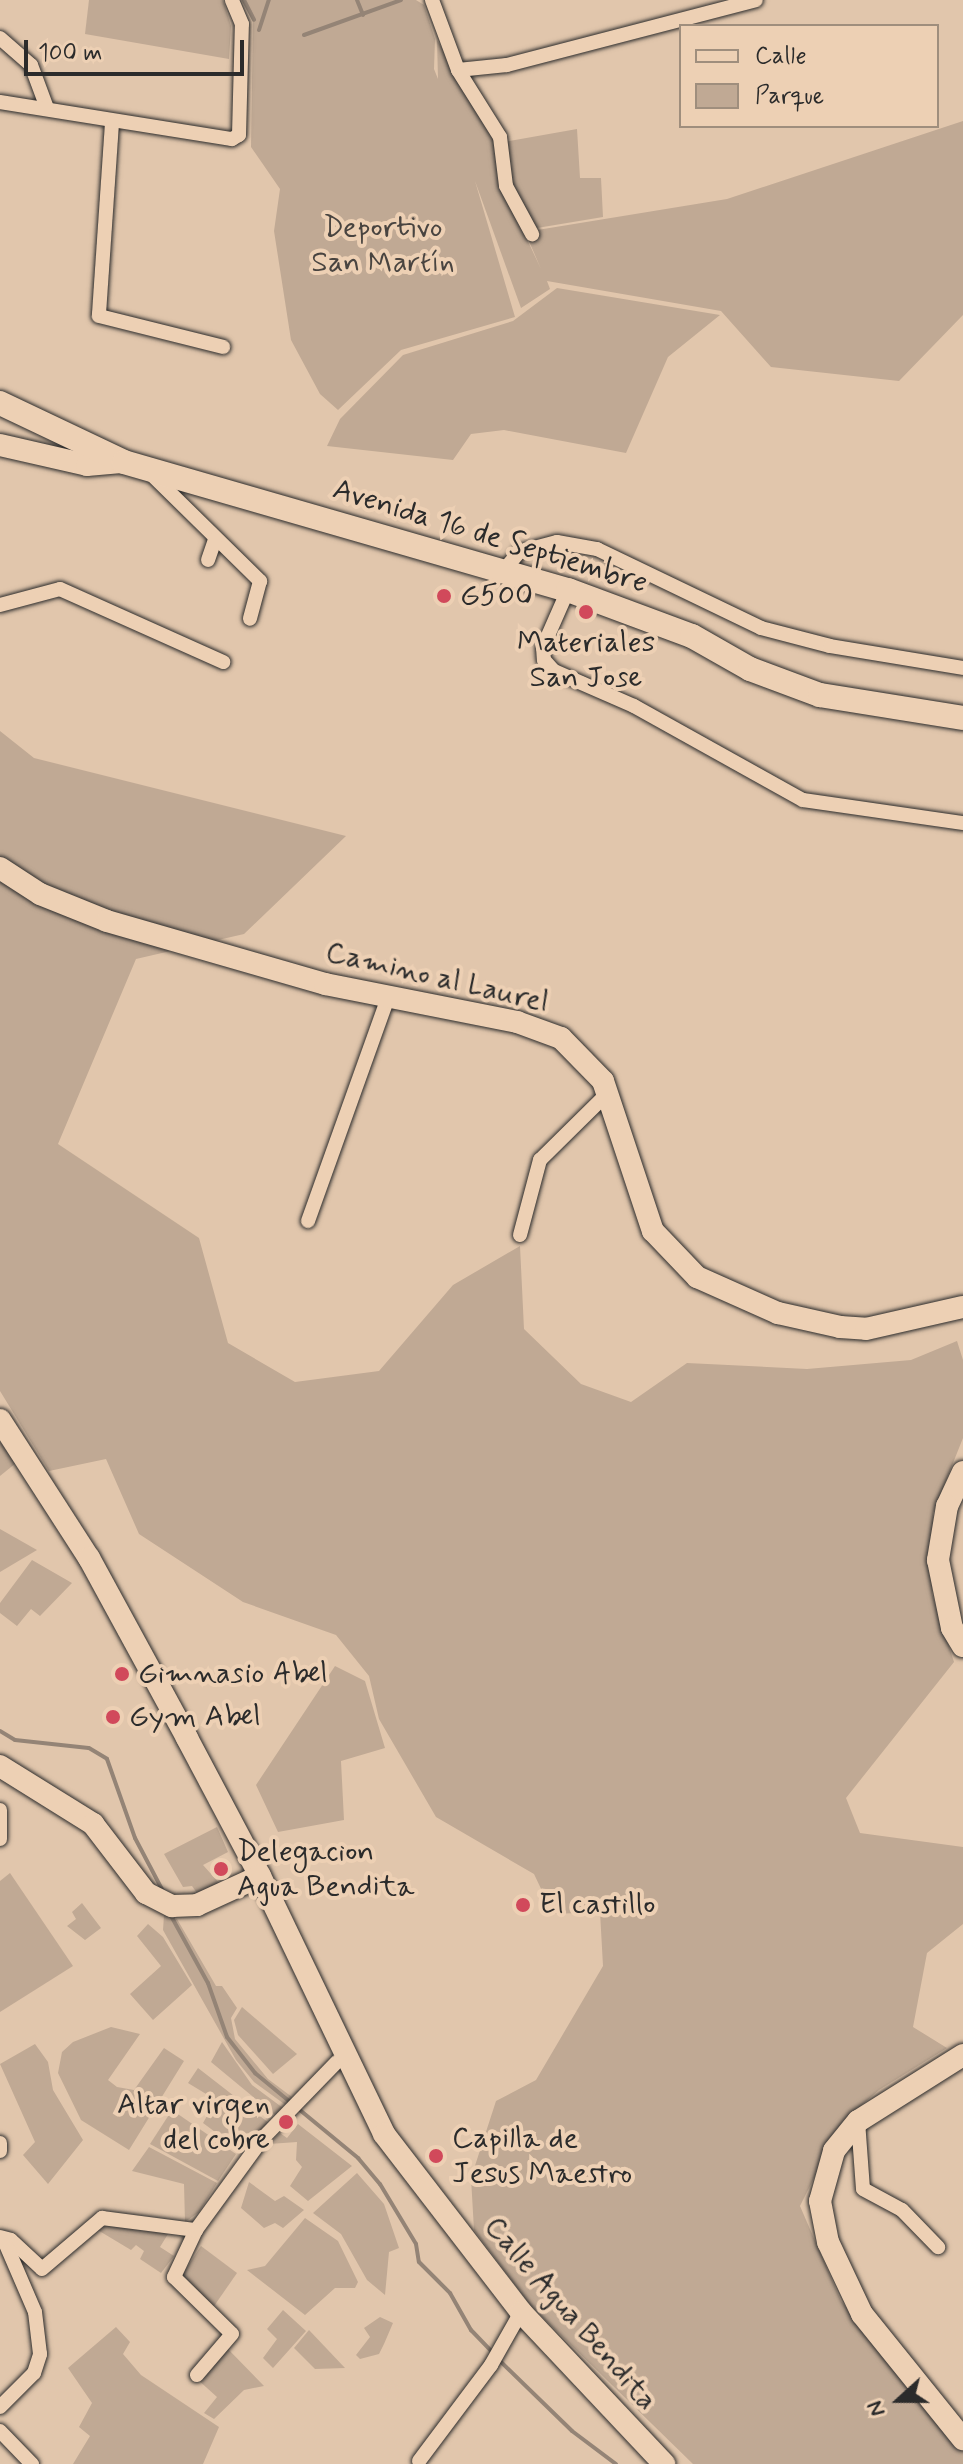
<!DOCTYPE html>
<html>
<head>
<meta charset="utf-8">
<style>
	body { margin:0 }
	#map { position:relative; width:963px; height:2464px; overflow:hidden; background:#e1c6ac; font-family:Mynerve,sans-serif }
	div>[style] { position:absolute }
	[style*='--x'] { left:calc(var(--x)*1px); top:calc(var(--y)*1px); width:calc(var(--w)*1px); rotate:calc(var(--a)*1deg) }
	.green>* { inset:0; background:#c0a994 }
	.stream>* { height:4px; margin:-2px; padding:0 2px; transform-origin:2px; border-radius:2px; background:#948476 }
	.roads { filter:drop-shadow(0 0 2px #2b2b2b) drop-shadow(0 0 2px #2b2b2b) }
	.street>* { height:14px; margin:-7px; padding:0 7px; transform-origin:7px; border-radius:7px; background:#edd0b4 }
	.secondary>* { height:22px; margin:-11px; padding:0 11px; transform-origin:11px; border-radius:11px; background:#edd0b4 }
	.primary>* { height:24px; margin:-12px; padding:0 12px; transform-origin:12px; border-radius:12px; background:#edd0b4 }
	.dots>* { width:22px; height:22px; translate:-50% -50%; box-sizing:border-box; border:4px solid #edd0b4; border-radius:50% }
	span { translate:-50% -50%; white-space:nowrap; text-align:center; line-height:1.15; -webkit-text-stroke:8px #edd0b4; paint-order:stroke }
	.park-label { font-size:30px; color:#494440 }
	.street-label { font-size:30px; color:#2b2b2b }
	.poi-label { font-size:30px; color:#2b2b2b }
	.left { translate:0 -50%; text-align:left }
	.right { translate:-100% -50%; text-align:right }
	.legend { position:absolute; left:679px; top:24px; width:260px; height:104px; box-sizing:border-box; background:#edd0b4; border:2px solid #9f8e7d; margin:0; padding:10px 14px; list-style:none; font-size:24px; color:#2b2b2b }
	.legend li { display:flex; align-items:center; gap:16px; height:40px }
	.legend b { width:40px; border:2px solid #9f8e7d }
	.north { position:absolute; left:859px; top:2360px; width:80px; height:80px; -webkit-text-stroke:6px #edd0b4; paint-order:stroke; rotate:249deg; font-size:22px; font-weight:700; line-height:32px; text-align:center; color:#2b2b2b }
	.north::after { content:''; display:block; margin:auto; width:28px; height:36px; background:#2b2b2b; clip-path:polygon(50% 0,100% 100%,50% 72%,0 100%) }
	.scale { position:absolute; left:24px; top:40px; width:220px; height:36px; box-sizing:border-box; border:4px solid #2b2b2b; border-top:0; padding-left:10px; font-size:24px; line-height:28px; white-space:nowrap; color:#2b2b2b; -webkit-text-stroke:6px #edd0b4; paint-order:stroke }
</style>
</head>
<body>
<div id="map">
	<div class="green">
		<div style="clip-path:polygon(89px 0,223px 0,231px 26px,229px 59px,85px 34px)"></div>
		<div style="clip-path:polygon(241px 0,416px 0,424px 5px,435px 39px,434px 69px,438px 79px,437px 40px,494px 132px,502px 186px,541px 269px,525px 232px,727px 199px,963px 121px,963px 315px,899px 381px,771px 367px,721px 311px,547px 281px,550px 289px,521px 308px,475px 181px,515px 317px,401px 350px,338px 410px,320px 394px,291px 340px,274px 231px,280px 189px,251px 147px,253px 22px)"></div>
		<div style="clip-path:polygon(577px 129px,580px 178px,601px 178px,603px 217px,531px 229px,514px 200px,504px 142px)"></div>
		<div style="clip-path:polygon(557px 288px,720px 315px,668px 357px,626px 453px,504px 430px,471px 434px,453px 460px,327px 446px,340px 419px,403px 355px,513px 321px)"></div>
		<div style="clip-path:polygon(0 731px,34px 758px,346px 836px,244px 934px,136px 959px,58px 1144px,199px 1238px,228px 1343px,295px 1382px,379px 1371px,453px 1285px,520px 1246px,524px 1329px,581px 1384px,631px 1402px,687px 1363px,807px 1369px,911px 1360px,957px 1341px,963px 1360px,963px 1438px,933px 1513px,932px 1594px,954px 1662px,846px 1798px,860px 1833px,963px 1847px,963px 1924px,927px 1953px,913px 2027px,947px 2048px,879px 2090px,842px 2122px,800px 2206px,841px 2301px,963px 2450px,963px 2464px,693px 2464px,531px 2306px,474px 2230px,471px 2178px,496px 2101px,536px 2080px,603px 1966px,600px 1912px,553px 1914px,534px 1874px,436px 1817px,379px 1719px,369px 1676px,336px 1635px,243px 1602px,139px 1534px,106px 1459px,49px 1471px,0 1391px)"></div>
		<div style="clip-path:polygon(0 1442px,16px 1463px,0 1476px)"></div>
		<div style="clip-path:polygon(0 1529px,37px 1550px,0 1572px)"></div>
		<div style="clip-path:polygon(32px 1560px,72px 1583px,40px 1616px,31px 1609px,17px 1626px,0 1613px,0 1603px)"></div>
		<div style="clip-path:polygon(335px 1666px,365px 1681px,385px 1748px,341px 1761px,344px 1820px,278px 1832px,256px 1785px)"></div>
		<div style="clip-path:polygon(217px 1827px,228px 1852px,203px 1865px,220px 1884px,197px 1893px,192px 1886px,183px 1887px,164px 1854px)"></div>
		<div style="clip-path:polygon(10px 1873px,73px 1966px,0 2012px,0 1881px)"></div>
		<div style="clip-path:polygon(82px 1903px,101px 1928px,85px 1940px,67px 1926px,76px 1919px,72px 1912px)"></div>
		<div style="clip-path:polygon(164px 1915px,177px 1919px,216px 1986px,222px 1986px,237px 2008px,231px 2018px,235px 2039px,268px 2079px,292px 2097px,287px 2106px,254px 2082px,236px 2060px,163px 1930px)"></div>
		<div style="clip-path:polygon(148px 1924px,163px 1937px,192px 1985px,153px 2020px,130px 1994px,161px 1966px,137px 1936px)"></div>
		<div style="clip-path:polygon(242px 2007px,297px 2054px,273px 2074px,238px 2035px,234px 2020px)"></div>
		<div style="clip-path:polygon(111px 2027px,140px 2034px,108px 2080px,117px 2087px,134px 2090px,164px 2048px,184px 2061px,129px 2150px,81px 2120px,58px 2073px,62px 2052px,73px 2042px)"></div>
		<div style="clip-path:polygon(222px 2042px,252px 2085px,283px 2108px,275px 2115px,211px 2062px)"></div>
		<div style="clip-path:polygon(35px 2044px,48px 2062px,53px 2090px,83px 2140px,48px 2184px,23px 2155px,35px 2142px,0 2064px)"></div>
		<div style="clip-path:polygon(198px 2068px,269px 2123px,242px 2152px,203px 2123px,216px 2100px,188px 2083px)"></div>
		<div style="clip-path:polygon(172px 2110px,236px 2154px,218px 2181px,150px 2144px)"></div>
		<div style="clip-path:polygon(298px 2124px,352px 2166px,308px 2201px,290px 2186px,302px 2167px,296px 2160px,297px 2142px,269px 2144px,280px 2133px,287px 2138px)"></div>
		<div style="clip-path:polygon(149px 2147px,217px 2183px,199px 2212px,185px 2222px,184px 2184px,132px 2171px)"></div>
		<div style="clip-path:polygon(357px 2173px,384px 2204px,399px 2248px,389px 2252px,385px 2295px,367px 2280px,341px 2234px,313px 2213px)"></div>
		<div style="clip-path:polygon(249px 2182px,275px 2201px,284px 2196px,304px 2210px,283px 2228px,275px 2223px,264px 2228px,241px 2208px)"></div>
		<div style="clip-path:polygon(305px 2218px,338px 2241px,358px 2282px,355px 2288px,335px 2288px,305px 2315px,247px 2270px,265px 2266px)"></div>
		<div style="clip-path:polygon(121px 2222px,168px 2234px,160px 2247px,174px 2256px,161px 2273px,140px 2259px,144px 2251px,136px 2245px,131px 2250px,96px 2229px)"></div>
		<div style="clip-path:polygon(201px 2246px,237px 2273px,212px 2309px,180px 2278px)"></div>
		<div style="clip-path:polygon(283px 2310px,306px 2331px,273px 2368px,263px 2358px,277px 2339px,267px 2329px)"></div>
		<div style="clip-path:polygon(380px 2317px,393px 2323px,384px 2344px,379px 2354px,360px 2359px,356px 2355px,370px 2337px,364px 2328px)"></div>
		<div style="clip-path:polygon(116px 2327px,130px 2342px,123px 2354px,141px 2375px,219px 2427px,203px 2464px,73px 2464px,90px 2436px,79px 2427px,92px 2403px,68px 2368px)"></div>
		<div style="clip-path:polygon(309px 2330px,345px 2368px,315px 2369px,294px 2348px)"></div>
		<div style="clip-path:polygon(228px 2349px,264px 2386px,244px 2390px,214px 2419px,204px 2413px,217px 2397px,197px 2379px)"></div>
	</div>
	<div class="stream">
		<div style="--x:244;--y:0;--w:22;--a:63"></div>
		<div style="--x:357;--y:0;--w:16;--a:68"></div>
		<div style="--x:259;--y:30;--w:32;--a:-72"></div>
		<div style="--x:304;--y:35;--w:103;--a:-19.8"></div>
		<div style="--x:0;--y:1731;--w:17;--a:31"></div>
		<div style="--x:15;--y:1740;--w:74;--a:6.2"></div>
		<div style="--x:89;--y:1748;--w:21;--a:31"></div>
		<div style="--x:107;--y:1759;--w:84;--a:70.5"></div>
		<div style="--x:135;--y:1838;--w:60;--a:62.2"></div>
		<div style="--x:170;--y:1914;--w:79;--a:61.2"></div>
		<div style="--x:208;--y:1983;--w:57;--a:70.6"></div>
		<div style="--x:227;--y:2037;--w:46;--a:52.1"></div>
		<div style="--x:255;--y:2073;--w:134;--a:39.5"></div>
		<div style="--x:358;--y:2158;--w:34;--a:50"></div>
		<div style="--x:380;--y:2184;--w:70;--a:59"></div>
		<div style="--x:416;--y:2244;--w:18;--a:81"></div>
		<div style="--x:419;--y:2262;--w:44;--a:45"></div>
		<div style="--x:450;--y:2293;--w:43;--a:60.4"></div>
		<div style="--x:471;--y:2330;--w:30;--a:46"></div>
		<div style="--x:498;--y:2359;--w:103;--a:44.2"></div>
		<div style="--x:572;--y:2431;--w:55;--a:36.9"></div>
	</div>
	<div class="roads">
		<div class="street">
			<div style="--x:432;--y:0;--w:75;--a:69.6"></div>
			<div style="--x:458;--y:70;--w:79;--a:57.9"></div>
			<div style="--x:500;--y:137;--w:49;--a:83"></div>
			<div style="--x:506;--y:186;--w:55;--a:61.6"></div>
			<div style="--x:0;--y:38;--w:41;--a:41.1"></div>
			<div style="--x:31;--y:65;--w:46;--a:69.6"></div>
			<div style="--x:458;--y:70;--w:49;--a:-5.8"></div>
			<div style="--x:507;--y:65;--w:257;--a:-14.6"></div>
			<div style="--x:0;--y:102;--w:235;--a:9.1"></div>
			<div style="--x:232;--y:139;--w:8;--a:-30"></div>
			<div style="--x:239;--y:135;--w:111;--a:-88.5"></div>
			<div style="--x:242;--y:24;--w:26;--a:-113"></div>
			<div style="--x:112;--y:123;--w:193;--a:93.9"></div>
			<div style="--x:99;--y:316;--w:128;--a:14"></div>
			<div style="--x:149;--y:472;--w:156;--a:44.5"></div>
			<div style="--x:260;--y:581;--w:39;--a:105"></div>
			<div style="--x:208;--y:560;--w:21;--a:-71"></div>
			<div style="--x:504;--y:570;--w:23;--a:-50"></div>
			<div style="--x:519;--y:552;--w:39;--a:-15"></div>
			<div style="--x:557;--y:542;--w:41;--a:9.9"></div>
			<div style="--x:597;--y:549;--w:182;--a:25.7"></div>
			<div style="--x:761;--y:628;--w:71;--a:14.6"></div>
			<div style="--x:830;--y:646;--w:135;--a:9.4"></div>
			<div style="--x:568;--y:590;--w:62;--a:113.7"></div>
			<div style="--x:543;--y:647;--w:13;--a:86"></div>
			<div style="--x:544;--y:660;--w:15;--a:48"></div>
			<div style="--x:554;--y:671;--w:87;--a:23.6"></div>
			<div style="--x:634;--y:706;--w:193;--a:29.1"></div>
			<div style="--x:803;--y:800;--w:162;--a:8.2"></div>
			<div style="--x:0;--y:605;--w:62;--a:-14.9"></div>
			<div style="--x:60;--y:589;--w:179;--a:24.1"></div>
			<div style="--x:308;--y:1221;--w:235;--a:-70.3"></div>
			<div style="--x:520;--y:1235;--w:78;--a:-75.1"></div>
			<div style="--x:540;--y:1160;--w:95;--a:-44.6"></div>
			<div style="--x:0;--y:1810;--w:29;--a:90"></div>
			<div style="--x:858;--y:2121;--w:68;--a:85.8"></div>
			<div style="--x:863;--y:2189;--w:44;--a:28.3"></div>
			<div style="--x:902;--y:2210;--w:52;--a:45.8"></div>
			<div style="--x:0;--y:2143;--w:8;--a:90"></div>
			<div style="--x:196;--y:2230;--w:52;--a:115.1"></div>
			<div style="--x:174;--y:2277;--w:81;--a:44.5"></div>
			<div style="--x:232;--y:2334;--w:54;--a:130.5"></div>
			<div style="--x:0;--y:2237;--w:11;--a:15"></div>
			<div style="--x:11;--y:2240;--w:42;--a:43.1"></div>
			<div style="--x:42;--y:2269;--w:79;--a:-40.4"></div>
			<div style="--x:102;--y:2218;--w:95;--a:7.3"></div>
			<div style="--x:196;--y:2230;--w:114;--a:-53.9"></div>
			<div style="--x:263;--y:2138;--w:106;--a:-45.8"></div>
			<div style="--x:0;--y:2407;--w:48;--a:-45"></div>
			<div style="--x:34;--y:2373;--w:20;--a:-72"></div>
			<div style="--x:40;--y:2354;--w:42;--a:-96.8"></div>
			<div style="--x:35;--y:2312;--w:78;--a:-113.3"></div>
			<div style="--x:0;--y:2431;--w:46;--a:45.9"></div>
			<div style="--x:419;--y:2461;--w:120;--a:-53.1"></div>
			<div style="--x:491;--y:2365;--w:61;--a:-60.5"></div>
		</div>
		<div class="secondary">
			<div style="--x:0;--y:445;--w:89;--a:12.9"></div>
			<div style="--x:87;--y:465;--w:37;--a:-5"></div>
			<div style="--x:0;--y:868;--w:48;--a:33"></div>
			<div style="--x:40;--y:894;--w:72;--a:21.9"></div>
			<div style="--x:107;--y:921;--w:227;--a:16.1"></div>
			<div style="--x:325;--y:984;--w:196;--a:11.2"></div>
			<div style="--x:517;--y:1022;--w:47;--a:20"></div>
			<div style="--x:561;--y:1038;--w:60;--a:45.7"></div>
			<div style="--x:603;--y:1081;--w:158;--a:71.6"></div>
			<div style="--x:653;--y:1231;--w:64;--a:46.3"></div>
			<div style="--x:697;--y:1277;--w:89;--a:24"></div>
			<div style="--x:778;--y:1313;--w:64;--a:12.7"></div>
			<div style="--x:840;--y:1327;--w:26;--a:4"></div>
			<div style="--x:866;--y:1329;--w:99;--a:-12.8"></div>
			<div style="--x:0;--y:1420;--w:164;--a:57.2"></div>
			<div style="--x:89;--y:1558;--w:205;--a:61.4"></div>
			<div style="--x:187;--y:1738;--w:156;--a:62.1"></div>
			<div style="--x:260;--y:1876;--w:286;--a:64.3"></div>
			<div style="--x:384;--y:2134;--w:225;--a:52.4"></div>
			<div style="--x:521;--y:2312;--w:209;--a:46.7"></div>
			<div style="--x:963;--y:1472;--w:38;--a:115"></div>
			<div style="--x:947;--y:1506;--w:55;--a:99.5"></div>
			<div style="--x:938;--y:1560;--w:69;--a:78.4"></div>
			<div style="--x:952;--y:1628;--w:21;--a:59"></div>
			<div style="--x:0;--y:1766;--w:110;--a:31.9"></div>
			<div style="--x:93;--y:1824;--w:87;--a:52.5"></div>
			<div style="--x:146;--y:1893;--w:29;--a:27"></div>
			<div style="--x:172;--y:1906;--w:25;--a:-2"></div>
			<div style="--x:197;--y:1905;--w:69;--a:-24.7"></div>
			<div style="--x:963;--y:2055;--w:124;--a:147.8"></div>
			<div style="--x:858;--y:2121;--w:38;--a:129"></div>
			<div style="--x:834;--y:2151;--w:52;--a:105.6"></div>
			<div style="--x:820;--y:2201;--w:42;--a:79"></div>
			<div style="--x:828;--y:2242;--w:80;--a:64.7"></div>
			<div style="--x:862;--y:2314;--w:161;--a:51.1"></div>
		</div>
		<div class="primary">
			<div style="--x:0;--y:403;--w:137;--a:25.4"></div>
			<div style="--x:124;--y:462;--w:462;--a:16.1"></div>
			<div style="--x:568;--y:590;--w:132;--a:20.4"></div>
			<div style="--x:692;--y:636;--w:67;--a:29.6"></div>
			<div style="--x:750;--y:669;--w:75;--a:20.4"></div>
			<div style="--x:820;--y:695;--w:145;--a:9.1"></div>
		</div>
	</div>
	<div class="dots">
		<div style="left:444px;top:596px;background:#d1495b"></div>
		<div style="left:586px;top:612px;background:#d1495b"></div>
		<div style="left:122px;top:1674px;background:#d1495b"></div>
		<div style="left:113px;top:1717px;background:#d1495b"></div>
		<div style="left:221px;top:1869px;background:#d1495b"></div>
		<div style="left:523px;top:1905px;background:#d1495b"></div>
		<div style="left:286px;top:2122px;background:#d1495b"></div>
		<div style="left:436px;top:2156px;background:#d1495b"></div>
	</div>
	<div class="park-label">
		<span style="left:383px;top:245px">Deportivo<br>San Martín</span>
	</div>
	<div class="street-label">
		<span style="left:490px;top:537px;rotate:17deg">Avenida 16 de Septiembre</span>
		<span style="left:437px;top:978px;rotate:13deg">Camino al Laurel</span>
		<span style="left:570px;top:2314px;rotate:49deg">Calle Agua Bendita</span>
	</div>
	<div class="poi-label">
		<span class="left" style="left:460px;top:596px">G500</span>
		<span style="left:586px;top:660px">Materiales<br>San Jose</span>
		<span class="left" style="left:138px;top:1674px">Gimnasio Abel</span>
		<span class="left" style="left:129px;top:1717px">Gym Abel</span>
		<span class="left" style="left:237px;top:1869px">Delegacion<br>Agua Bendita</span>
		<span class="left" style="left:539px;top:1905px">El castillo</span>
		<span class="right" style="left:270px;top:2122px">Altar virgen<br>del cobre</span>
		<span class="left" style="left:452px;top:2156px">Capilla de<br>Jesus Maestro</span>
	</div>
	<ul class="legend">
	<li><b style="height:10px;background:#edd0b4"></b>Calle</li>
	<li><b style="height:22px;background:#c0a994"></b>Parque</li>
	</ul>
	<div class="north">N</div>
	<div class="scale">100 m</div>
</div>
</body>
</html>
